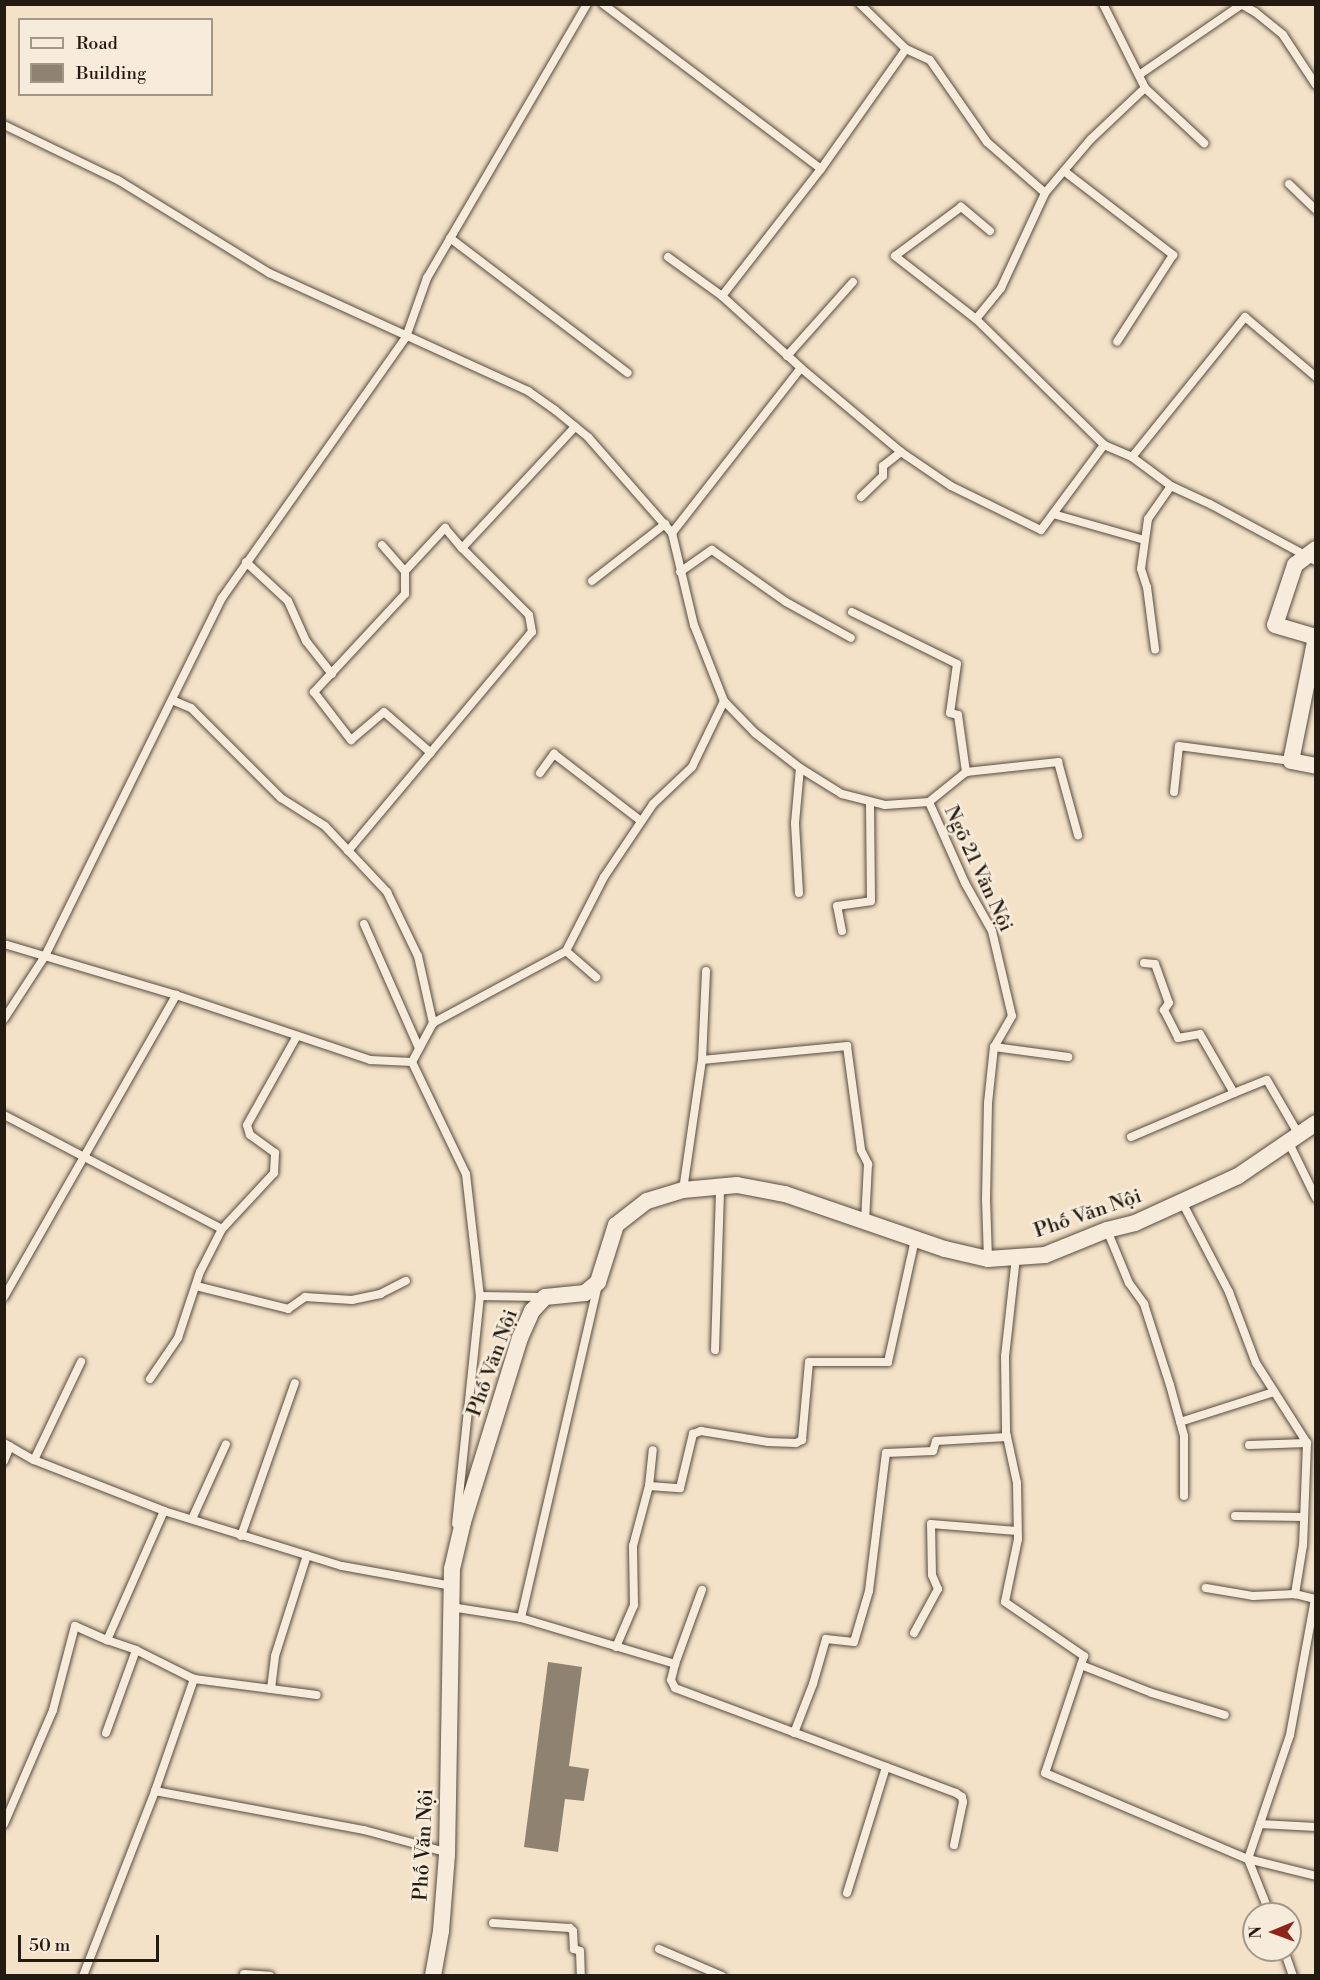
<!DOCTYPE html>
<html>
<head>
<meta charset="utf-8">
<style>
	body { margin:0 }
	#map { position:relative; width:1320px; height:1980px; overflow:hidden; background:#f3e1c8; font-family:"Libre Bodoni",serif }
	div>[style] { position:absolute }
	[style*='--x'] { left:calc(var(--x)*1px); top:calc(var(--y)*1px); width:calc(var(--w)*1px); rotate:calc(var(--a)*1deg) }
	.building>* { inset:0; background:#8f8270 }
	.roads { filter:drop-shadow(0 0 2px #574c3f) drop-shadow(0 0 2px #574c3f) }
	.lane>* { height:8px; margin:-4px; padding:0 4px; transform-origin:4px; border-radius:4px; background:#f7ecdb }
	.street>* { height:16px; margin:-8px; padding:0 8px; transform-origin:8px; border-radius:8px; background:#f7ecdb }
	span { translate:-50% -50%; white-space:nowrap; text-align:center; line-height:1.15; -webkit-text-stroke:5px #f7ecdb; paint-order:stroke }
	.street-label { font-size:20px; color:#231b11 }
	.frame { position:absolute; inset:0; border:6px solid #231b11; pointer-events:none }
	.legend { position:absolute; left:18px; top:18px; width:195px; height:78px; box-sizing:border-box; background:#f7ecdb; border:2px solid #a2988a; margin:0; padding:8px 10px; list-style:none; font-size:18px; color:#231b11 }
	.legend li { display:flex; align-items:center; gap:12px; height:30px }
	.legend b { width:30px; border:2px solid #a2988a }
	.north { position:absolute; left:1242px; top:1902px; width:60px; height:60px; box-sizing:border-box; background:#f7ecdb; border:2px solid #a2988a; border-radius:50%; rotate:269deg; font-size:16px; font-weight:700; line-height:24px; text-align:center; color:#231b11 }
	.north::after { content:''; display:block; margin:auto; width:21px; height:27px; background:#8f2418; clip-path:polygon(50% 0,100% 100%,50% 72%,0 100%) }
	.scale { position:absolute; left:18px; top:1935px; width:141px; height:27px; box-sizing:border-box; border:3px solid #231b11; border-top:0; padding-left:8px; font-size:18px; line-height:21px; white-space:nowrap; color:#231b11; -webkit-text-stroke:4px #f7ecdb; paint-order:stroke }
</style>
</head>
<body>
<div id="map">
	<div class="building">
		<div style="clip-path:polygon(548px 1662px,582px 1667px,569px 1766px,589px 1769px,584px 1801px,565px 1799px,558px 1852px,524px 1847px)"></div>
	</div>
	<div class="roads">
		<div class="lane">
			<div style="--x:603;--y:4;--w:273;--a:37.1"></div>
			<div style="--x:860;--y:4;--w:64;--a:44.4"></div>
			<div style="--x:906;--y:49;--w:26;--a:25"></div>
			<div style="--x:930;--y:60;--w:100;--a:55.2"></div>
			<div style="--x:987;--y:142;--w:77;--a:41.3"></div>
			<div style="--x:1103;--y:4;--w:94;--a:63.4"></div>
			<div style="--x:1145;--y:88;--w:81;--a:43"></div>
			<div style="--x:1241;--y:4;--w:16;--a:30"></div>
			<div style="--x:1255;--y:12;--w:36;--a:39"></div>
			<div style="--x:1283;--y:35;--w:60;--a:56.6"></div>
			<div style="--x:1139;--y:75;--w:124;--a:-34.5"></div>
			<div style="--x:4;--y:125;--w:127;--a:25.8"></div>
			<div style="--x:118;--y:180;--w:177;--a:31.6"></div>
			<div style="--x:269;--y:273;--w:285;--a:24.5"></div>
			<div style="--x:528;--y:391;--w:33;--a:35"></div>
			<div style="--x:555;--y:410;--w:43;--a:39.3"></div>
			<div style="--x:588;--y:437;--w:128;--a:48.8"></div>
			<div style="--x:672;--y:533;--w:95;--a:76.6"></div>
			<div style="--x:694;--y:625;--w:82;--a:68.5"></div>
			<div style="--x:724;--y:701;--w:45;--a:45.9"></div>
			<div style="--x:755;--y:733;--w:57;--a:37.9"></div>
			<div style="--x:800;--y:768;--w:49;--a:31.8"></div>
			<div style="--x:842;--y:794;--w:44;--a:14.3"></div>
			<div style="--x:885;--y:805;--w:44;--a:-3.9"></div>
			<div style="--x:1064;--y:171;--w:138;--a:37.6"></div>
			<div style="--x:1173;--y:255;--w:103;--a:122.8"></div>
			<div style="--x:1289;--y:184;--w:37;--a:44"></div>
			<div style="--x:990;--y:231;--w:38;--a:-140"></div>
			<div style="--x:961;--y:207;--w:82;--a:143.4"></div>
			<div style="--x:895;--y:256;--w:103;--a:37.9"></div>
			<div style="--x:976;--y:319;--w:180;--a:44.5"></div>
			<div style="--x:1104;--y:445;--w:30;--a:23"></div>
			<div style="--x:1132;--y:457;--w:49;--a:36.6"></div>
			<div style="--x:1171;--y:486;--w:40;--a:124.9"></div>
			<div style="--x:1148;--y:519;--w:50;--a:98"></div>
			<div style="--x:1141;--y:569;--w:19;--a:72"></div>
			<div style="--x:1147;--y:587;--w:63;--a:82.6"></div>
			<div style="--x:450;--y:238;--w:223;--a:37.2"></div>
			<div style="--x:668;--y:257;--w:67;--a:35.8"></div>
			<div style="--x:722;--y:296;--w:107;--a:42.3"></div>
			<div style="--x:722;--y:296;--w:161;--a:-52.1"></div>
			<div style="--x:821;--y:169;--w:147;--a:-54.7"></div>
			<div style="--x:976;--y:319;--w:40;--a:-51"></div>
			<div style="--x:1001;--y:288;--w:105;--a:-65.1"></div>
			<div style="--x:1045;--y:193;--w:71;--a:-49.6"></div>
			<div style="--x:1091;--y:139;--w:74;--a:-43.4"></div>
			<div style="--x:787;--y:356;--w:99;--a:-48.3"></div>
			<div style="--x:1132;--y:457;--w:180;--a:-51.1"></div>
			<div style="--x:1245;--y:317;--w:93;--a:40.2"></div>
			<div style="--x:1171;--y:486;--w:43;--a:24.8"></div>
			<div style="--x:1210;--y:504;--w:120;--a:28.3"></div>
			<div style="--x:861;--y:497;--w:30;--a:-44"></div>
			<div style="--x:883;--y:476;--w:10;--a:-90"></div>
			<div style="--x:883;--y:466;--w:23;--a:-38"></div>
			<div style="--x:1053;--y:514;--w:95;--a:15.9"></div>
			<div style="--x:672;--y:533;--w:209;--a:-52"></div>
			<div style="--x:801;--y:368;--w:131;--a:40"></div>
			<div style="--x:901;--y:452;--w:60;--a:34.2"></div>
			<div style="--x:951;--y:486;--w:100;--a:26.1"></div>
			<div style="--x:1041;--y:530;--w:106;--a:-53.5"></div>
			<div style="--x:382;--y:545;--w:35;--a:49"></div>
			<div style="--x:405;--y:571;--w:23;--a:90"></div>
			<div style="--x:405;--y:594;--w:134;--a:132.9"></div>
			<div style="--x:314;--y:692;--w:61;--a:52.4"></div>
			<div style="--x:351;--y:740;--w:43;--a:-40.3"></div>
			<div style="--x:384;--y:712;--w:62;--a:41.1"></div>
			<div style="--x:246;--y:562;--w:57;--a:42.9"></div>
			<div style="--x:288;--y:601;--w:44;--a:65.8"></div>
			<div style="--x:306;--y:641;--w:42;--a:51.8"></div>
			<div style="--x:405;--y:571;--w:59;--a:-47.1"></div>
			<div style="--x:445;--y:528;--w:26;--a:50"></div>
			<div style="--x:462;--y:548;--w:166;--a:-47"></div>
			<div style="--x:680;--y:572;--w:39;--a:-35"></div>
			<div style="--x:712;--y:550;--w:90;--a:35.1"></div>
			<div style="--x:786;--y:602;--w:74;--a:29"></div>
			<div style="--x:592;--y:581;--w:93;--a:-38"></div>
			<div style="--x:852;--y:612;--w:117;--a:26.3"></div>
			<div style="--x:957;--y:664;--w:49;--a:98.1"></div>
			<div style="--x:950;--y:713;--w:8;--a:14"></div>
			<div style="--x:958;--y:715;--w:58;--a:82"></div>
			<div style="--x:966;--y:772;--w:48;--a:141"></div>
			<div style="--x:929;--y:802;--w:89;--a:66"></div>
			<div style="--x:965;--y:883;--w:55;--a:60.6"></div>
			<div style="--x:992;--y:931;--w:87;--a:76.8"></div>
			<div style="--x:1012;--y:1016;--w:36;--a:120"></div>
			<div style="--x:994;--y:1047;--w:56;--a:96.1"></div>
			<div style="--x:988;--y:1103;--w:96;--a:91.2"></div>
			<div style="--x:986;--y:1199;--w:60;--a:88.1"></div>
			<div style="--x:172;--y:700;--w:21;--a:23"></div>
			<div style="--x:191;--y:708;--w:127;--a:45"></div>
			<div style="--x:281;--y:798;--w:52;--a:32.5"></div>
			<div style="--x:325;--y:826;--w:91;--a:46.8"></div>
			<div style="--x:387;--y:892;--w:71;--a:64.2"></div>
			<div style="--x:418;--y:956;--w:69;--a:77.4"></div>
			<div style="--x:966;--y:772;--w:93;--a:-6.2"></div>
			<div style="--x:1058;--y:762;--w:76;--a:74.7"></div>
			<div style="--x:540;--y:773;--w:24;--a:-54"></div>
			<div style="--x:554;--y:754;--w:110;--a:37.6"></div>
			<div style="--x:1174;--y:792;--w:46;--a:-83.8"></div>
			<div style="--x:1179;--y:746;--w:113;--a:7.6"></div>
			<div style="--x:348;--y:851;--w:286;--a:-50"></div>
			<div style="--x:532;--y:632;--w:17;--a:-100"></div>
			<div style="--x:529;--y:615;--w:95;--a:-135"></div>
			<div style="--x:799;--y:893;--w:70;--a:-93.3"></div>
			<div style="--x:795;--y:823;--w:55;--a:-84.8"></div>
			<div style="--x:364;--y:924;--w:136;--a:66.1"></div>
			<div style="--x:842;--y:931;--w:25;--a:-101"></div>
			<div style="--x:837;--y:906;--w:34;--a:-8"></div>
			<div style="--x:871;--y:901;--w:99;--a:-90.6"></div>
			<div style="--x:4;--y:944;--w:179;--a:16.5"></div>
			<div style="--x:176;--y:995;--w:205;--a:18.5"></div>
			<div style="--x:370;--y:1060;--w:42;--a:2.7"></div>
			<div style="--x:412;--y:1062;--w:124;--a:64.3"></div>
			<div style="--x:466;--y:1174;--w:123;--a:83.5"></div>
			<div style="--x:480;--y:1296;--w:229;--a:96"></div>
			<div style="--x:566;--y:951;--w:40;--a:41"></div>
			<div style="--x:1144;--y:963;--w:11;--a:5"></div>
			<div style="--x:1155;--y:964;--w:41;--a:70.3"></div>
			<div style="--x:1169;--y:1003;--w:9;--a:126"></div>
			<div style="--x:1164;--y:1010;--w:31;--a:63"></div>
			<div style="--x:1178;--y:1038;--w:22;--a:-10"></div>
			<div style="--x:1200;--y:1034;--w:68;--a:60"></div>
			<div style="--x:1234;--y:1093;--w:35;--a:-22"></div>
			<div style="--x:1267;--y:1080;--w:64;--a:59.8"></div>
			<div style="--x:4;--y:1019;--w:75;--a:-56.9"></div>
			<div style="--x:45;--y:956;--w:399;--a:-63.7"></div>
			<div style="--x:222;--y:598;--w:319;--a:-54.8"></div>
			<div style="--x:406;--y:337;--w:63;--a:-70.4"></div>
			<div style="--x:427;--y:278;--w:317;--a:-59.7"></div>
			<div style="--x:994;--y:1047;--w:75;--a:7.7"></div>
			<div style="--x:702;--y:1060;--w:146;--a:-5.5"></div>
			<div style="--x:847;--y:1046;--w:105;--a:82.3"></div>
			<div style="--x:861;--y:1150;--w:16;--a:63"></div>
			<div style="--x:868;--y:1164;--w:57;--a:93"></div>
			<div style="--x:412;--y:1062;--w:44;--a:-61.7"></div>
			<div style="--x:433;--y:1023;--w:151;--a:-28.4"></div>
			<div style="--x:566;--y:951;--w:83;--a:-62.8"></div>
			<div style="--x:604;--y:877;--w:88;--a:-56.1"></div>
			<div style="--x:653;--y:804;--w:54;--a:-43.5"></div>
			<div style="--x:692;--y:767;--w:73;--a:-64.1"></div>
			<div style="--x:4;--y:1115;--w:246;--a:27.6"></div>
			<div style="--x:1131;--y:1137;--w:112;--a:-23.1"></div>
			<div style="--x:1289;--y:1143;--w:61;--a:63.9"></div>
			<div style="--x:683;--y:1190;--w:131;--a:-81.7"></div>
			<div style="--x:702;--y:1060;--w:89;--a:-87.4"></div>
			<div style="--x:1182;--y:1202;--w:102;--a:62.4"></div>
			<div style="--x:1229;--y:1292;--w:76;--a:69.2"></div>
			<div style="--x:1256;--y:1363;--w:95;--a:57.5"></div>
			<div style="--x:1307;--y:1443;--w:102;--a:92.2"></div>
			<div style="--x:1303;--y:1545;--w:50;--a:99.3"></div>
			<div style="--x:1295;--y:1594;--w:42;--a:177.3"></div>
			<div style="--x:1253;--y:1596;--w:48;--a:-170.3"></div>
			<div style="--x:1107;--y:1230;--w:57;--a:67.5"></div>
			<div style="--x:1129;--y:1283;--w:26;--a:54"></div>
			<div style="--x:1144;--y:1304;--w:85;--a:72.2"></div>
			<div style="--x:1170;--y:1385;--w:53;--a:74.6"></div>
			<div style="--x:1184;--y:1436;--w:60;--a:90"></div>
			<div style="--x:1016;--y:1257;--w:100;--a:96.3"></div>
			<div style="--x:1005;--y:1356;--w:76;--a:89.2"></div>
			<div style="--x:1006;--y:1432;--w:52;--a:77.8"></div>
			<div style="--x:1017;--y:1483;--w:56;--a:89"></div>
			<div style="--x:1018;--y:1539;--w:64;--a:101.7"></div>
			<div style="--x:1005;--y:1602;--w:96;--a:34.4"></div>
			<div style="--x:1084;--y:1656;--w:123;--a:108.4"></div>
			<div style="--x:1045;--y:1773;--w:220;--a:23"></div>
			<div style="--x:1248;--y:1859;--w:70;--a:14"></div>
			<div style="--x:196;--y:1286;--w:95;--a:14"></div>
			<div style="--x:288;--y:1309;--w:21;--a:-35"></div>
			<div style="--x:305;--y:1297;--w:47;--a:3.7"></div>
			<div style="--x:352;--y:1300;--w:29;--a:-12"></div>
			<div style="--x:380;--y:1294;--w:29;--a:-27"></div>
			<div style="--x:480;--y:1296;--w:62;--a:0.9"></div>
			<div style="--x:4;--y:1297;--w:348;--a:-60.3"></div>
			<div style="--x:715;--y:1350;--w:163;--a:-88.2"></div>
			<div style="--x:150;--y:1379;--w:50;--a:-55.7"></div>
			<div style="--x:178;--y:1338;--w:70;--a:-71.6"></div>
			<div style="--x:200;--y:1272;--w:48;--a:-62.9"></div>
			<div style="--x:222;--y:1229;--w:76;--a:-47.1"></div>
			<div style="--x:274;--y:1173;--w:20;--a:-87"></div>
			<div style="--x:275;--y:1153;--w:31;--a:-144"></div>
			<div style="--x:250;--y:1135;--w:10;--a:-107"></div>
			<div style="--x:247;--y:1125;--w:102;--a:-60.7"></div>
			<div style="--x:1180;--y:1422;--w:99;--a:-17.7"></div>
			<div style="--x:4;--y:1443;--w:34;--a:30"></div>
			<div style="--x:34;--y:1460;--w:140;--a:21.4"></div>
			<div style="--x:164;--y:1511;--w:186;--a:17.2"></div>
			<div style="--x:342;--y:1566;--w:112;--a:10.3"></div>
			<div style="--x:1249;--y:1445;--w:58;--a:-2"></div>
			<div style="--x:34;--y:1460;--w:109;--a:-64.4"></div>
			<div style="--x:4;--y:1461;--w:16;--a:-68"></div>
			<div style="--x:649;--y:1486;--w:31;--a:4"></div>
			<div style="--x:680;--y:1488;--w:56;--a:-76.5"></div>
			<div style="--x:693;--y:1434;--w:9;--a:-21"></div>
			<div style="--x:701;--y:1431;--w:68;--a:9.3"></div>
			<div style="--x:768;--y:1442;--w:28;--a:2"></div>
			<div style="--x:796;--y:1443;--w:7;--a:-27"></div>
			<div style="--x:802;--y:1440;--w:78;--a:-84.9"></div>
			<div style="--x:809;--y:1362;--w:79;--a:0"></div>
			<div style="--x:888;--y:1362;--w:126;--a:-77.6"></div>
			<div style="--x:164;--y:1511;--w:141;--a:113.8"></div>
			<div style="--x:107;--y:1640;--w:31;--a:19"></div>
			<div style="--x:136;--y:1650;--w:65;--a:26.6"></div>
			<div style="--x:194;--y:1679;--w:78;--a:7.4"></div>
			<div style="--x:271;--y:1689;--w:33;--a:-83"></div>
			<div style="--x:275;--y:1656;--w:106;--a:-72.4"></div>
			<div style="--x:1235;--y:1516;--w:69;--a:0.8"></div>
			<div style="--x:192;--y:1519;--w:82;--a:-65.6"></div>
			<div style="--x:241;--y:1536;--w:162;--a:-70.6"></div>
			<div style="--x:451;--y:1607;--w:71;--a:8.9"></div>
			<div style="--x:521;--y:1618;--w:161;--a:16.6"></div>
			<div style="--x:675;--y:1664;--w:16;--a:104"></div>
			<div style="--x:671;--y:1680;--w:9;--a:63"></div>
			<div style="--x:675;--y:1688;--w:300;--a:20.5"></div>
			<div style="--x:956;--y:1793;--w:7;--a:34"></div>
			<div style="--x:962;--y:1797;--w:5;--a:79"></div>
			<div style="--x:963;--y:1802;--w:44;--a:101.8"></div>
			<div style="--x:521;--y:1618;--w:342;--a:-77"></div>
			<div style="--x:914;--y:1633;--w:50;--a:-61.4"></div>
			<div style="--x:938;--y:1589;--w:15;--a:-113"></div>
			<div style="--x:932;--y:1575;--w:51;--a:-91.1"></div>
			<div style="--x:931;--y:1524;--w:86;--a:4.7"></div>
			<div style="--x:616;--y:1647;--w:46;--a:-66.8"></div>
			<div style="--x:634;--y:1605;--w:59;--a:-91"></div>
			<div style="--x:633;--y:1546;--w:62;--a:-75.1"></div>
			<div style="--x:649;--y:1486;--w:36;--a:-84"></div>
			<div style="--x:675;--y:1664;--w:79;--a:-70"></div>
			<div style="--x:1081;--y:1665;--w:76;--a:21.5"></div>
			<div style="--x:1152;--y:1693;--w:76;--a:16.8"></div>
			<div style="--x:271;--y:1689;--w:46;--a:7.4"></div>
			<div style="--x:106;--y:1733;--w:88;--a:-70.1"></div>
			<div style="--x:794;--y:1733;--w:53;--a:-68.8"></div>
			<div style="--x:813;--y:1684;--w:47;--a:-73.9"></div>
			<div style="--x:826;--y:1639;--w:28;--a:6"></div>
			<div style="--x:854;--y:1642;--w:53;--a:-73.6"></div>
			<div style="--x:869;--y:1591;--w:139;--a:-83"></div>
			<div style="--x:886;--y:1453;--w:47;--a:-2.4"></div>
			<div style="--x:933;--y:1451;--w:10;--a:-73"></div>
			<div style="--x:936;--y:1441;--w:71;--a:-3.2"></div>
			<div style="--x:155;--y:1791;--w:213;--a:10.6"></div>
			<div style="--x:364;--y:1830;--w:77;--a:15.1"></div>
			<div style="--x:4;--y:1824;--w:124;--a:-66.7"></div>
			<div style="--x:53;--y:1710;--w:87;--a:-75.3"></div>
			<div style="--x:75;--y:1626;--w:35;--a:24"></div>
			<div style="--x:1260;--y:1824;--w:56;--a:3.1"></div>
			<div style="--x:847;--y:1893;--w:132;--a:-72.8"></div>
			<div style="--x:1270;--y:1914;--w:59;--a:-111.8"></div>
			<div style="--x:1248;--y:1859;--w:131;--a:-71.3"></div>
			<div style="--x:1290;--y:1735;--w:138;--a:-79.6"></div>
			<div style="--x:1315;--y:1599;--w:21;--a:-166"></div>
			<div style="--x:493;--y:1923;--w:77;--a:3.7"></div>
			<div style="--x:570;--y:1928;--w:4;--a:45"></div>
			<div style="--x:573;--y:1931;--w:18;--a:87"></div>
			<div style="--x:574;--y:1949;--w:6;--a:18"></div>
			<div style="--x:580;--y:1951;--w:25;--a:88"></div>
			<div style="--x:659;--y:1949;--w:69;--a:23.2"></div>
			<div style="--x:1284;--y:1950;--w:28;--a:71"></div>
			<div style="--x:244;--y:1974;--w:26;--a:4"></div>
			<div style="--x:83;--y:1976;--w:199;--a:-68.7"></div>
			<div style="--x:155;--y:1791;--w:119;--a:-70.8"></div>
		</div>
		<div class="street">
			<div style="--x:1316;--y:549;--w:26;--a:143"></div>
			<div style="--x:1295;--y:565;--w:63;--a:108.4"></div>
			<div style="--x:1275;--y:625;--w:43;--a:16.3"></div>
			<div style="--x:1316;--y:637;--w:126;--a:101.4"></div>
			<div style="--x:1291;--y:761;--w:25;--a:11"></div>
			<div style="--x:433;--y:1976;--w:46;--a:-79.9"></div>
			<div style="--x:441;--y:1931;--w:76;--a:-85.5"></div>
			<div style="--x:447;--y:1855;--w:286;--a:-89"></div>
			<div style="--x:452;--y:1569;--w:48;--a:-76.8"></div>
			<div style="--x:463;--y:1522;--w:193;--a:-72.8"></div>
			<div style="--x:520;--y:1338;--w:30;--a:-66"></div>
			<div style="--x:532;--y:1311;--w:19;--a:-47"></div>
			<div style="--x:545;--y:1297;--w:40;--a:-5.7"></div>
			<div style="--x:585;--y:1293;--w:17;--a:-40"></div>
			<div style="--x:598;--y:1282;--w:60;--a:-72.5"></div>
			<div style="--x:616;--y:1225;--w:39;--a:-38"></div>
			<div style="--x:647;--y:1201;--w:38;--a:-17"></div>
			<div style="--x:683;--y:1190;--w:54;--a:-5.3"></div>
			<div style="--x:737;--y:1185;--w:49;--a:10.6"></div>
			<div style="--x:785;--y:1194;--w:169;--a:19"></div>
			<div style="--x:945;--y:1249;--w:44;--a:13.1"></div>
			<div style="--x:988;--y:1259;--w:57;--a:-4"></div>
			<div style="--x:1045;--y:1255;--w:67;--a:-22"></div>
			<div style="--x:1107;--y:1230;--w:29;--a:-14"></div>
			<div style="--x:1135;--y:1223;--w:113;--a:-24.5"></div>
			<div style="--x:1238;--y:1176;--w:94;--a:-34.2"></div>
		</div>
	</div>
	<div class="street-label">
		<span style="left:978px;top:869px;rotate:65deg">Ngõ 21 Văn Nội</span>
		<span style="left:1088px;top:1214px;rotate:-19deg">Phố Văn Nội</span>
		<span style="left:493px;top:1363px;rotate:-70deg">Phố Văn Nội</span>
		<span style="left:424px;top:1845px;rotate:-87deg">Phố Văn Nội</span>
	</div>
	<div class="frame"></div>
	<ul class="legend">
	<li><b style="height:8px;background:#f7ecdb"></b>Road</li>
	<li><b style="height:16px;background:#8f8270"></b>Building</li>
	</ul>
	<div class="north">N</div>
	<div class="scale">50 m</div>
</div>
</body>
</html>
